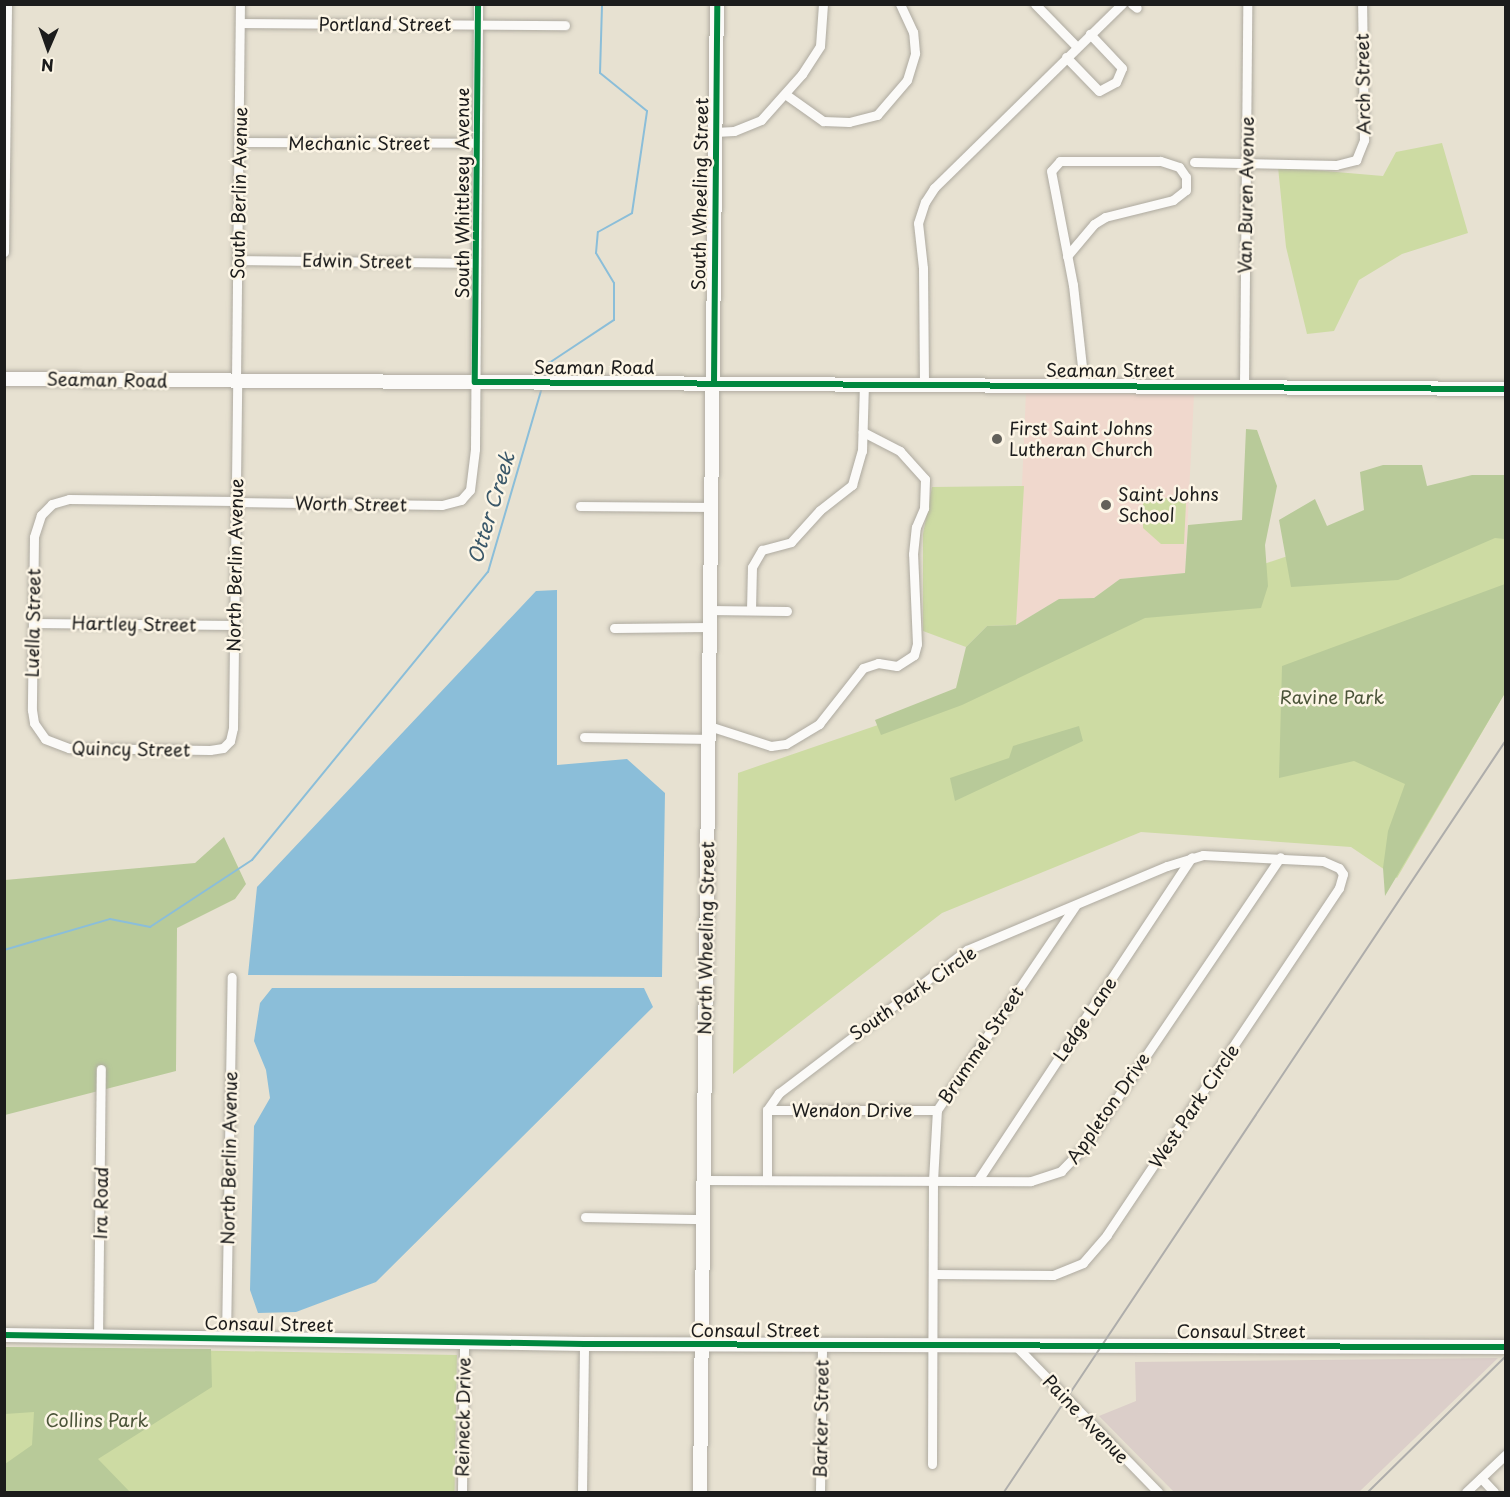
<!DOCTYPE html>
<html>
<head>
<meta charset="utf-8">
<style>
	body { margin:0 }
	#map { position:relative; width:1510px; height:1497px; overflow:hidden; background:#e7e1d1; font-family:"Playpen Sans",sans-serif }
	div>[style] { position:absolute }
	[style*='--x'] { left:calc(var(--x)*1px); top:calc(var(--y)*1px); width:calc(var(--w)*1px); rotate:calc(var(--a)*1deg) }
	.built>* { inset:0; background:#f0d8cd }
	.industrial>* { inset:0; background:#dbcec9 }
	.green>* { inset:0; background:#cddba3; transform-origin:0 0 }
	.forest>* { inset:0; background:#b8ca99 }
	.water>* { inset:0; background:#8bbed9 }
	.stream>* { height:2px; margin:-1px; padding:0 1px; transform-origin:1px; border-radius:1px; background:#8bbed9 }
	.roads { filter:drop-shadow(0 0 2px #aeaaa0) drop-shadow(0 0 2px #aeaaa0) }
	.street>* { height:9px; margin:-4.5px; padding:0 4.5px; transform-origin:4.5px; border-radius:4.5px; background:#fbfaf8 }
	.secondary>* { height:14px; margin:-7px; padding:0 7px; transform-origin:7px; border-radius:7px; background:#fbfaf8 }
	.rail>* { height:2px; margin:-1px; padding:0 1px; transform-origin:1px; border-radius:1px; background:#aeadab }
	.cycleway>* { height:6px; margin:-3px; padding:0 3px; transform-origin:3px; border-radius:3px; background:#00873e }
	.dots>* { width:16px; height:16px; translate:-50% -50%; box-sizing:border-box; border:3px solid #fcf5e5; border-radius:50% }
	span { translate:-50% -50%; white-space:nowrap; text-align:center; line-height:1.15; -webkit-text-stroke:5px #fcf5e5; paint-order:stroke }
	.street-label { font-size:18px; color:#1c1c1c }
	.poi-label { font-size:18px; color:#1c1c1c }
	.left { translate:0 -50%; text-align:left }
	.park-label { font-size:18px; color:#4b5439 }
	.water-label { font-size:20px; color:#395769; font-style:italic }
	.frame { position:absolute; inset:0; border:6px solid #1c1c1c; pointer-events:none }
	.north { position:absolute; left:18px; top:18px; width:60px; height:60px; -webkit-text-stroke:4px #fcf5e5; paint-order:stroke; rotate:182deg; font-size:16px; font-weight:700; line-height:24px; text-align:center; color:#1c1c1c }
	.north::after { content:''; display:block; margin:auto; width:21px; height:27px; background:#1c1c1c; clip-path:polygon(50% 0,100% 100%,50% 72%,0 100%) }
</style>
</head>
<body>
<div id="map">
	<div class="built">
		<div style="clip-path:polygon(1026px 392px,1194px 395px,1185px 573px,1120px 579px,1094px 598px,1059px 599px,1016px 625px)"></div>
	</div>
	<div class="industrial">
		<div style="clip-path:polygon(1498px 1358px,1359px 1492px,1174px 1492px,1099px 1416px,1136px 1401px,1135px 1362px)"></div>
	</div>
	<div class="green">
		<div style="clip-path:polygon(1442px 143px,1468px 233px,1402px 254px,1359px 280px,1334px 331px,1307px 334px,1286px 247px,1278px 167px,1383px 176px,1396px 152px)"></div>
		<div style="clip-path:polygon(1024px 486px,1016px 625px,987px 626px,966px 647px,923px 631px,923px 534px,932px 487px)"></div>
		<div style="clip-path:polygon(1505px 487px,1505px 693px,1397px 878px,1351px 847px,1141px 832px,942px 913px,733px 1074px,738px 773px,945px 702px,1178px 593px,1489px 488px)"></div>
		<div style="clip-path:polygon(1143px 498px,1182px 498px,1186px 503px,1184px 544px,1161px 544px,1143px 528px)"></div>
		<div style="left:5px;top:1347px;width:452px;height:145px;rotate:1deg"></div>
	</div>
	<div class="forest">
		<div style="clip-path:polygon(1246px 429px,1257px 430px,1277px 486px,1265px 545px,1268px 586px,1261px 608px,1145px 618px,962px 705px,881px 735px,875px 720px,956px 688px,966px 647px,987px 626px,1016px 625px,1059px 599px,1094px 598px,1120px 579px,1185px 573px,1188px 525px,1242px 520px)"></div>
		<div style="clip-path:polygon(1383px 465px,1422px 465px,1427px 486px,1472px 475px,1505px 475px,1505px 539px,1495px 538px,1398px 580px,1291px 587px,1279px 520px,1315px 499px,1327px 526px,1364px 510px,1360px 472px)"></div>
		<div style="clip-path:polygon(1505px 584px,1505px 693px,1385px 896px,1383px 868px,1388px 831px,1405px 784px,1354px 761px,1279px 778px,1282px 666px)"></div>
		<div style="clip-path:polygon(1079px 726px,1083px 741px,955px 801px,950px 778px,1009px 758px,1013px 746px)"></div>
		<div style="clip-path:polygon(224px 837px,246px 884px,235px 899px,177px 928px,176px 1071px,5px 1115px,5px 880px,195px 863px)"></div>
		<div style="clip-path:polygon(5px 1347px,211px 1349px,212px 1387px,98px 1459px,130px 1492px,5px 1492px,5px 1464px,32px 1445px,34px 1412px,5px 1414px)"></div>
	</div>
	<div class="water">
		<div style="clip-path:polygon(557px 590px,557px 765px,627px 759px,665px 793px,662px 977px,248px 975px,257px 887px,536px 591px)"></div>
		<div style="clip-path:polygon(272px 988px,644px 988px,653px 1007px,376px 1282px,296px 1312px,258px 1313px,250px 1290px,254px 1126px,270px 1098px,266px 1070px,254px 1041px,260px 1003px)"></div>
	</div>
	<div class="stream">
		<div style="--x:545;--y:376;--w:14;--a:-73"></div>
		<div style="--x:549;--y:363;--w:78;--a:-33.5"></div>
		<div style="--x:614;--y:320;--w:37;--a:-90"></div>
		<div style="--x:614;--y:283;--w:35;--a:-121"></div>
		<div style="--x:596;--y:253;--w:21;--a:-85"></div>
		<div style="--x:598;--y:232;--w:39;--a:-29"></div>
		<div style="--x:632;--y:213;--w:103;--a:-81.6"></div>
		<div style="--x:647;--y:111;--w:60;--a:-141"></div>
		<div style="--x:600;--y:73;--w:69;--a:-88.3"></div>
		<div style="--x:4;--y:950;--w:110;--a:-16.3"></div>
		<div style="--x:110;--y:919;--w:41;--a:11.3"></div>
		<div style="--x:150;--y:927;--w:122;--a:-33.3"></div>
		<div style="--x:252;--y:860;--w:372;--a:-50.7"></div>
		<div style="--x:488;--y:572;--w:193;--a:-73.7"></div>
	</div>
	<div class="roads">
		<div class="street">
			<div style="--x:1035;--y:4;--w:60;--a:45.7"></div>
			<div style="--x:1132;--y:4;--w:6;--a:39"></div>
			<div style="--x:240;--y:23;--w:325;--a:0.4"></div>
			<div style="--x:1066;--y:57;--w:47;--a:45.9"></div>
			<div style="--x:1099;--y:91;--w:19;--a:-28"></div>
			<div style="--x:1116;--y:82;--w:15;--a:-67"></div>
			<div style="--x:1122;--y:68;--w:47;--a:-133.3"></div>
			<div style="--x:785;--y:94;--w:47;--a:35.4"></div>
			<div style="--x:823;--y:121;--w:26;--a:2"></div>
			<div style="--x:849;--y:122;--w:29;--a:-14"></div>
			<div style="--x:877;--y:115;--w:46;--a:-49.4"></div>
			<div style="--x:907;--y:80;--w:28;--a:-73"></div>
			<div style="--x:915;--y:53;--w:21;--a:-95"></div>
			<div style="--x:913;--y:32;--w:31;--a:-115"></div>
			<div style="--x:715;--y:132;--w:19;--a:-3"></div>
			<div style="--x:734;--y:131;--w:29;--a:-22"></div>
			<div style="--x:761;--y:120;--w:62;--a:-48.3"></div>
			<div style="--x:802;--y:74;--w:33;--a:-57"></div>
			<div style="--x:820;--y:46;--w:42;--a:-85.9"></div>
			<div style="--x:240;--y:142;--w:237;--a:0.2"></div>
			<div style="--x:1194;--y:162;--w:142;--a:1.2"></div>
			<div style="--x:1336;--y:165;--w:21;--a:-14"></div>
			<div style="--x:1356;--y:160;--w:22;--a:-68"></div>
			<div style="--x:1364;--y:140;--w:136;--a:-90.8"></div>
			<div style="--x:4;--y:252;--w:248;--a:-89.3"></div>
			<div style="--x:1067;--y:256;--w:42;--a:-49.8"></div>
			<div style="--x:1094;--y:224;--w:13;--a:-32"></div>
			<div style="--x:1105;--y:217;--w:70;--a:-14"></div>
			<div style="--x:1173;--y:200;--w:16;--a:-38"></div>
			<div style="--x:1186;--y:190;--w:13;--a:-90"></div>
			<div style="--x:1186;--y:177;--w:12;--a:-125"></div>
			<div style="--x:1179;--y:167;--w:20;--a:-162"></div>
			<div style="--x:1160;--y:161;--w:100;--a:180"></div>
			<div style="--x:1060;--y:161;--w:13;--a:132"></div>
			<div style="--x:1051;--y:171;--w:116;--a:79.1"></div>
			<div style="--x:1073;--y:285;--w:100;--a:83.7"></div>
			<div style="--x:238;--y:260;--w:238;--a:0.7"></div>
			<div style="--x:236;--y:381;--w:377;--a:-89.4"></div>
			<div style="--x:924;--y:383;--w:115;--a:-90.5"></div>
			<div style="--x:923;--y:268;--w:45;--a:-96.3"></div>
			<div style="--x:918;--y:223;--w:22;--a:-72"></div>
			<div style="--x:925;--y:202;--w:17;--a:-57"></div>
			<div style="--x:934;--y:188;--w:263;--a:-44.4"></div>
			<div style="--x:1244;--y:385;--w:381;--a:-89.5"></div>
			<div style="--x:235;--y:501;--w:166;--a:-179.3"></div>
			<div style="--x:69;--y:499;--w:18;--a:164"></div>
			<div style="--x:52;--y:504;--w:16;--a:135"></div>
			<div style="--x:41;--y:515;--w:23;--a:108"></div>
			<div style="--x:34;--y:537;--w:173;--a:90.7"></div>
			<div style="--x:32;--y:710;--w:13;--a:81"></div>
			<div style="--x:34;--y:723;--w:19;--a:55"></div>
			<div style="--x:45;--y:739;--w:26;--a:21"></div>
			<div style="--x:69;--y:748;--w:141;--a:0.8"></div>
			<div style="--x:210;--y:750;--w:13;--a:-9"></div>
			<div style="--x:223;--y:748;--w:10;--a:-45"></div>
			<div style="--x:230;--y:741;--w:13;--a:-77"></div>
			<div style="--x:233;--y:728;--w:347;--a:-89.3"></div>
			<div style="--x:235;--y:502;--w:207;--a:0.8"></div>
			<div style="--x:442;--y:505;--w:20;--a:-15"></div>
			<div style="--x:461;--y:500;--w:13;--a:-48"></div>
			<div style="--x:470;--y:490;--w:41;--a:-83"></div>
			<div style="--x:475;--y:449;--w:445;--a:-89.6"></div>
			<div style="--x:580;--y:506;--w:131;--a:0.4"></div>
			<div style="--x:709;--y:610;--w:78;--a:0.7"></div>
			<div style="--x:751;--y:610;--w:43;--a:-88.7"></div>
			<div style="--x:752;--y:567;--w:20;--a:-60"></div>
			<div style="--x:762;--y:550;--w:30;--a:-15"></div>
			<div style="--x:791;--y:542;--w:43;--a:-47.8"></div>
			<div style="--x:820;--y:510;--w:41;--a:-38"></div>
			<div style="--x:852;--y:485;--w:35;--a:-74"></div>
			<div style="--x:862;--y:451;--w:68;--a:-88.3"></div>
			<div style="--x:33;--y:623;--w:201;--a:0.6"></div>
			<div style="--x:614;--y:628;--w:95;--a:-0.6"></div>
			<div style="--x:709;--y:726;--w:65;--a:17.9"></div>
			<div style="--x:771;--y:746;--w:15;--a:-8"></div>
			<div style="--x:786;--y:744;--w:39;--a:-31"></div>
			<div style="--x:819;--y:724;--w:71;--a:-51.8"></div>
			<div style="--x:863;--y:668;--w:16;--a:-18"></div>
			<div style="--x:878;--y:663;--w:19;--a:9"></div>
			<div style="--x:897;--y:666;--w:20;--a:-33"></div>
			<div style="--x:914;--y:655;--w:11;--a:-75"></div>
			<div style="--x:917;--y:644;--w:90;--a:-92.5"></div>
			<div style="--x:913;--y:554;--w:27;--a:-84"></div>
			<div style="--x:916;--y:527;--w:21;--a:-67"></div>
			<div style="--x:924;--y:508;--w:29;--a:-88"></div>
			<div style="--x:925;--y:479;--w:38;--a:-132"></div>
			<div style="--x:900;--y:451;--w:42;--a:-152.8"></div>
			<div style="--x:584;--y:737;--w:125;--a:0.9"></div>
			<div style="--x:767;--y:1110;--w:170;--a:0"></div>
			<div style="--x:767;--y:1179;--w:69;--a:-90"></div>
			<div style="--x:767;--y:1110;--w:21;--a:-55"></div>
			<div style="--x:779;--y:1093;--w:236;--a:-37.3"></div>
			<div style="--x:967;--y:950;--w:217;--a:-22.8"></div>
			<div style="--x:1167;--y:866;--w:38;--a:-17"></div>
			<div style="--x:1203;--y:855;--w:120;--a:2.9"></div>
			<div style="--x:1323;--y:861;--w:17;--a:24"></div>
			<div style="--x:1339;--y:868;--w:7;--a:56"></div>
			<div style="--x:1343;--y:874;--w:15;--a:106"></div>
			<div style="--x:1339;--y:888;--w:417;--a:123.8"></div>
			<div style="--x:1107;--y:1235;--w:37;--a:131"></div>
			<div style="--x:1083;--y:1263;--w:32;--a:158"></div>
			<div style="--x:1053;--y:1275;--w:120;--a:-179.5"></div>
			<div style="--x:703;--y:1180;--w:328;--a:0.2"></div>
			<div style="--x:1031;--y:1181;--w:32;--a:-18"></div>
			<div style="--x:1061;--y:1171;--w:33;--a:-46"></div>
			<div style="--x:1084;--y:1147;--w:350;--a:-55.9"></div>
			<div style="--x:978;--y:1180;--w:387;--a:-56.5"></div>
			<div style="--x:585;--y:1217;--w:118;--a:1"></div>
			<div style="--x:98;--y:1337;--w:268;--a:-89.4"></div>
			<div style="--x:226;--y:1339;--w:362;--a:-89.1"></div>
			<div style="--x:1015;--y:1345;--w:205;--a:45.8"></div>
			<div style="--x:932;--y:1464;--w:283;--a:-89.8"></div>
			<div style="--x:933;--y:1181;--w:71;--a:-86.8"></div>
			<div style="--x:937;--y:1110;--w:246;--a:-55.9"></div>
			<div style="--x:1481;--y:1478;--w:19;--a:47"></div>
			<div style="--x:462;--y:1492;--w:150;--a:-89.2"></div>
			<div style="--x:582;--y:1492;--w:148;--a:-89.2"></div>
			<div style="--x:820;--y:1492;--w:147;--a:-89.2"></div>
			<div style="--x:1466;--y:1492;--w:55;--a:-43.5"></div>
		</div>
		<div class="secondary">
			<div style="--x:4;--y:379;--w:1502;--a:0.38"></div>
			<div style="--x:4;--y:1335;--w:580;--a:0.89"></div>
			<div style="--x:584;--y:1344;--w:922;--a:0.19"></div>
			<div style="--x:700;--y:1492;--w:1488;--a:-89.35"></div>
		</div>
	</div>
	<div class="rail">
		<div style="--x:1004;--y:1492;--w:904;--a:-56.27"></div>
		<div style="--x:1368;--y:1492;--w:194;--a:-44.6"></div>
	</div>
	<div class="cycleway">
		<div style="--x:478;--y:4;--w:378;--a:90.5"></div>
		<div style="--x:475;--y:382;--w:1031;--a:0.39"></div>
		<div style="--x:714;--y:383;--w:379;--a:-89.5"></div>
		<div style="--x:4;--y:1335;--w:580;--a:0.89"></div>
		<div style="--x:584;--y:1344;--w:922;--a:0.19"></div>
	</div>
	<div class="dots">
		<div style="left:997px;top:439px;background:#63615b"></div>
		<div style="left:1106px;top:505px;background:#63615b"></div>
	</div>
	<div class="street-label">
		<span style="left:385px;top:24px">Portland Street</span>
		<span style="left:1363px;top:84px;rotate:-91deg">Arch Street</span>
		<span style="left:359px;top:143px">Mechanic Street</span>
		<span style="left:239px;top:193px;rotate:-89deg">South Berlin Avenue</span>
		<span style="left:462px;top:193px;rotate:-90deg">South Whittlesey Avenue</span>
		<span style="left:700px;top:194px;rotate:-89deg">South Wheeling Street</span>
		<span style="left:1246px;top:195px;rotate:-89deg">Van Buren Avenue</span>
		<span style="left:357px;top:261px;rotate:1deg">Edwin Street</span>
		<span style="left:594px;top:367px">Seaman Road</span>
		<span style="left:1110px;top:370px">Seaman Street</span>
		<span style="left:107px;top:380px;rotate:1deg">Seaman Road</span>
		<span style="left:351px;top:504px;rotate:1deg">Worth Street</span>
		<span style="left:235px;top:565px;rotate:-89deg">North Berlin Avenue</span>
		<span style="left:33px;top:623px;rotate:-89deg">Luella Street</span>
		<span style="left:134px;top:624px;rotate:1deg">Hartley Street</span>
		<span style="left:131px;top:749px;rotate:1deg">Quincy Street</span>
		<span style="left:706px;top:938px;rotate:-89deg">North Wheeling Street</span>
		<span style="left:913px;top:993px;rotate:-35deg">South Park Circle</span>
		<span style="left:1085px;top:1019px;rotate:-56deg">Ledge Lane</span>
		<span style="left:981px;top:1045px;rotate:-56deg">Brummel Street</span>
		<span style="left:1194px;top:1106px;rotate:-56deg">West Park Circle</span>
		<span style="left:1108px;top:1108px;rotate:-55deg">Appleton Drive</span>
		<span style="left:852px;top:1110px">Wendon Drive</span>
		<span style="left:229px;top:1158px;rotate:-89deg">North Berlin Avenue</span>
		<span style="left:101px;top:1203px;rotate:-89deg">Ira Road</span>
		<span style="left:269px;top:1324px;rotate:1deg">Consaul Street</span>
		<span style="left:755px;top:1330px">Consaul Street</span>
		<span style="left:1241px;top:1331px">Consaul Street</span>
		<span style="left:463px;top:1417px;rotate:-89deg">Reineck Drive</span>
		<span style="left:821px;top:1419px;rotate:-89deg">Barker Street</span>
		<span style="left:1086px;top:1419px;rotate:46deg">Paine Avenue</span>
	</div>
	<div class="poi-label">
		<span class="left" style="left:1009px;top:439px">First Saint Johns<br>Lutheran Church</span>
		<span class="left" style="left:1118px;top:505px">Saint Johns<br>School</span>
	</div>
	<div class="park-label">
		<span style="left:1332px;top:697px">Ravine Park</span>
		<span style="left:97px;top:1420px">Collins Park</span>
	</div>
	<div class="water-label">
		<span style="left:491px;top:508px;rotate:-73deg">Otter Creek</span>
	</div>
	<div class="frame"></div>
	<div class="north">N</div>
</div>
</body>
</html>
